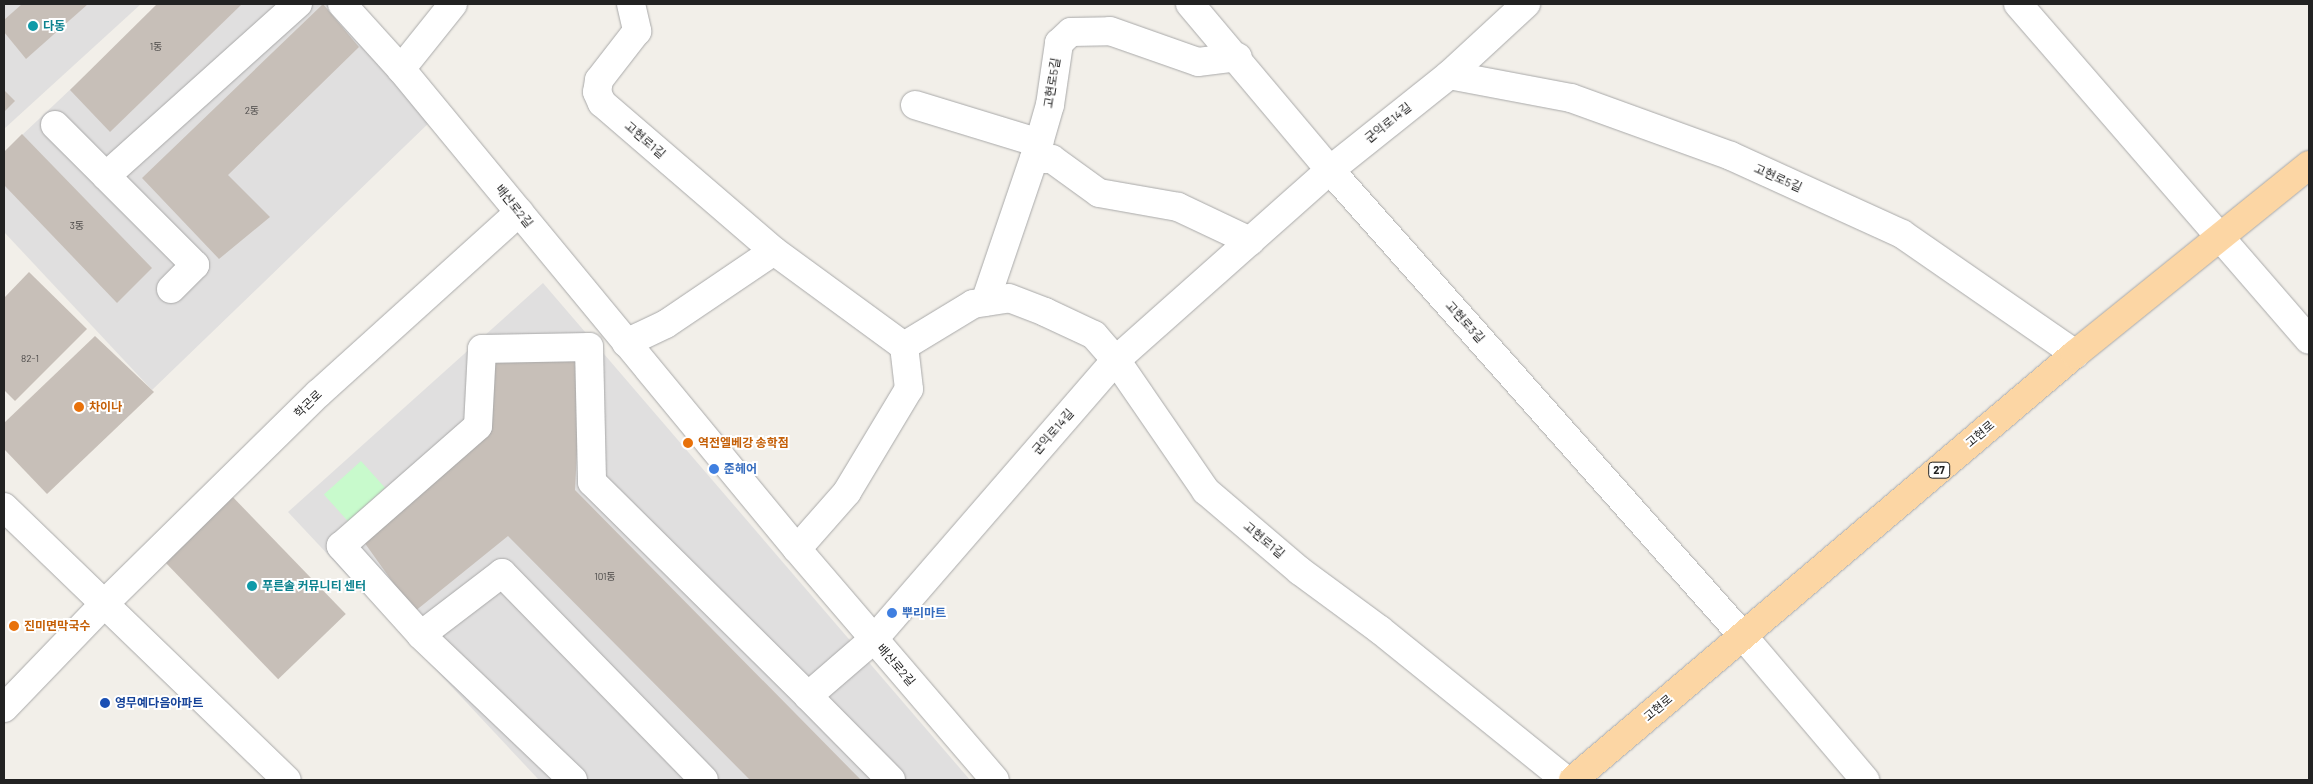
<!DOCTYPE html>
<html>
<head>
<meta charset="utf-8">
<style>
	body { margin:0 }
	#map { position:relative; width:2313px; height:784px; overflow:hidden; background:#f2efe9; font-family:Barlow,"Noto Sans KR",sans-serif }
	div>[style] { position:absolute }
	[style*='--x'] { left:calc(var(--x)*1px); top:calc(var(--y)*1px); width:calc(var(--w)*1px); rotate:calc(var(--a)*1deg) }
	.residential>* { inset:0; background:#e0dfdf }
	.park>* { inset:0; background:#c8facc; transform-origin:0 0 }
	.building>* { inset:0; background:#c7bfb8; transform-origin:0 0 }
	.roads { filter:drop-shadow(0 0 1px #a9a9a9) drop-shadow(0 0 1px #a9a9a9) }
	.minor>* { height:28px; margin:-14px; padding:0 14px; transform-origin:14px; border-radius:14px; background:#fff }
	.major>* { height:28px; margin:-14px; padding:0 14px; transform-origin:14px; border-radius:14px; background:#fcd6a4 }
	.dots>* { width:14px; height:14px; translate:-50% -50%; box-sizing:border-box; border:2px solid #fff; border-radius:50% }
	span { translate:-50% -50%; white-space:nowrap; text-align:center; line-height:1.15; -webkit-text-stroke:4px #fff; paint-order:stroke }
	.number-label { font-size:10px; color:#4b4948 }
	.number-label span { -webkit-text-stroke-width:0 }
	.shield-label span { padding:1px 4px; background:#fff; border:1px solid; border-radius:4px; -webkit-text-stroke-width:0 }
	.shield-label { font-size:11px; color:#222; font-weight:700 }
	.culture-label { font-size:12px; color:#0d838f; font-weight:700 }
	.left { translate:0 -50%; text-align:left }
	.street-label { font-size:12px; color:#222 }
	.food-label { font-size:12px; color:#c56008; font-weight:700 }
	.shop-label { font-size:12px; color:#366cbe; font-weight:700 }
	.transit-label { font-size:12px; color:#164399; font-weight:700 }
	.frame { position:absolute; inset:0; border:5px solid #222; pointer-events:none }
</style>
</head>
<body>
<div id="map">
	<div class="residential">
		<div style="clip-path:polygon(4px 4px,141px 4px,4px 129px)"></div>
		<div style="clip-path:polygon(161px 4px,328px 4px,433px 119px,152px 390px,4px 232px,4px 152px)"></div>
		<div style="clip-path:polygon(543px 283px,970px 780px,539px 780px,288px 512px)"></div>
	</div>
	<div class="park">
		<div style="left:361px;top:461px;width:36px;height:50px;rotate:48deg"></div>
	</div>
	<div class="building">
		<div style="clip-path:polygon(22px 4px,88px 4px,26px 59px,4px 32px,4px 20px)"></div>
		<div style="clip-path:polygon(157px 4px,242px 4px,110px 132px,70px 90px)"></div>
		<div style="clip-path:polygon(323px 4px,359px 47px,228px 175px,270px 217px,219px 259px,142px 178px)"></div>
		<div style="clip-path:polygon(4px 90px,15px 101px,4px 112px)"></div>
		<div style="clip-path:polygon(22px 134px,152px 268px,117px 303px,4px 185px,4px 152px)"></div>
		<div style="clip-path:polygon(29px 272px,87px 329px,15px 401px,4px 390px,4px 298px)"></div>
		<div style="clip-path:polygon(95px 336px,154px 392px,47px 494px,4px 449px,4px 423px)"></div>
		<div style="clip-path:polygon(582px 354px,575px 490px,861px 780px,750px 780px,508px 536px,414px 612px,364px 542px,486px 430px,491px 358px)"></div>
		<div style="left:227px;top:491px;width:171px;height:94px;rotate:46deg"></div>
	</div>
	<div class="roads">
		<div class="minor">
			<div style="--x:342;--y:4;--w:88;--a:47.8"></div>
			<div style="--x:401;--y:69;--w:622;--a:50.48"></div>
			<div style="--x:797;--y:549;--w:304;--a:49.4"></div>
			<div style="--x:631;--y:4;--w:28;--a:77"></div>
			<div style="--x:637;--y:31;--w:62;--a:127.8"></div>
			<div style="--x:599;--y:80;--w:12;--a:99"></div>
			<div style="--x:597;--y:92;--w:12;--a:66"></div>
			<div style="--x:602;--y:103;--w:227;--a:40.7"></div>
			<div style="--x:1190;--y:4;--w:217;--a:49.9"></div>
			<div style="--x:1330;--y:170;--w:623;--a:48.45"></div>
			<div style="--x:1743;--y:636;--w:189;--a:49.7"></div>
			<div style="--x:2018;--y:4;--w:444;--a:49.1"></div>
			<div style="--x:401;--y:69;--w:83;--a:-51.3"></div>
			<div style="--x:1449;--y:75;--w:124;--a:10.7"></div>
			<div style="--x:1571;--y:98;--w:170;--a:19.9"></div>
			<div style="--x:1731;--y:156;--w:188;--a:24.5"></div>
			<div style="--x:1902;--y:234;--w:211;--a:34.7"></div>
			<div style="--x:915;--y:105;--w:130;--a:17"></div>
			<div style="--x:55;--y:125;--w:72;--a:45"></div>
			<div style="--x:106;--y:176;--w:258;--a:-41.9"></div>
			<div style="--x:1034;--y:159;--w:18;--a:0"></div>
			<div style="--x:1052;--y:159;--w:58;--a:35.9"></div>
			<div style="--x:1099;--y:193;--w:80;--a:10"></div>
			<div style="--x:1178;--y:207;--w:80;--a:25.3"></div>
			<div style="--x:106;--y:176;--w:126;--a:45"></div>
			<div style="--x:195;--y:265;--w:34;--a:135"></div>
			<div style="--x:985;--y:302;--w:168;--a:-71.2"></div>
			<div style="--x:1039;--y:143;--w:40;--a:-74"></div>
			<div style="--x:1050;--y:105;--w:63;--a:-81.7"></div>
			<div style="--x:1059;--y:43;--w:16;--a:-43"></div>
			<div style="--x:1071;--y:32;--w:39;--a:-1"></div>
			<div style="--x:1110;--y:31;--w:93;--a:19.4"></div>
			<div style="--x:1198;--y:62;--w:40;--a:-7.1"></div>
			<div style="--x:626;--y:343;--w:44;--a:-25.4"></div>
			<div style="--x:666;--y:324;--w:130;--a:-34.1"></div>
			<div style="--x:774;--y:251;--w:161;--a:36.2"></div>
			<div style="--x:904;--y:346;--w:81;--a:-31.3"></div>
			<div style="--x:973;--y:304;--w:36;--a:-9"></div>
			<div style="--x:1009;--y:298;--w:39;--a:21"></div>
			<div style="--x:1045;--y:312;--w:54;--a:25.1"></div>
			<div style="--x:1094;--y:335;--w:33;--a:49"></div>
			<div style="--x:1116;--y:360;--w:159;--a:55.5"></div>
			<div style="--x:1206;--y:491;--w:123;--a:40.4"></div>
			<div style="--x:1300;--y:571;--w:99;--a:36.4"></div>
			<div style="--x:1380;--y:630;--w:239;--a:38.9"></div>
			<div style="--x:4;--y:507;--w:393;--a:44"></div>
			<div style="--x:797;--y:549;--w:76;--a:-48.7"></div>
			<div style="--x:847;--y:492;--w:120;--a:-59"></div>
			<div style="--x:909;--y:389;--w:43;--a:-96.6"></div>
			<div style="--x:421;--y:635;--w:102;--a:-37.4"></div>
			<div style="--x:502;--y:573;--w:289;--a:45.7"></div>
			<div style="--x:808;--y:696;--w:118;--a:45.3"></div>
			<div style="--x:4;--y:708;--w:144;--a:-46.1"></div>
			<div style="--x:104;--y:604;--w:301;--a:-44.5"></div>
			<div style="--x:319;--y:393;--w:270;--a:-42.1"></div>
			<div style="--x:573;--y:780;--w:210;--a:-136.4"></div>
			<div style="--x:421;--y:635;--w:120;--a:-132"></div>
			<div style="--x:341;--y:546;--w:182;--a:-41.2"></div>
			<div style="--x:478;--y:426;--w:77;--a:-87"></div>
			<div style="--x:482;--y:349;--w:107;--a:-1.1"></div>
			<div style="--x:589;--y:347;--w:135;--a:88.7"></div>
			<div style="--x:592;--y:482;--w:304;--a:44.7"></div>
			<div style="--x:808;--y:696;--w:87;--a:-40.8"></div>
			<div style="--x:874;--y:639;--w:369;--a:-49.1"></div>
			<div style="--x:1116;--y:360;--w:286;--a:-41.6"></div>
			<div style="--x:1330;--y:170;--w:152;--a:-38.6"></div>
			<div style="--x:1449;--y:75;--w:105;--a:-42.7"></div>
		</div>
		<div class="major">
			<div style="--x:1573;--y:780;--w:658;--a:-40.32"></div>
			<div style="--x:2075;--y:354;--w:301;--a:-38.9"></div>
		</div>
	</div>
	<div class="dots">
		<div style="left:33px;top:26px;background:#0f9aa8"></div>
		<div style="left:79px;top:407px;background:#e8710a"></div>
		<div style="left:688px;top:443px;background:#e8710a"></div>
		<div style="left:714px;top:469px;background:#3f7fe0"></div>
		<div style="left:252px;top:586px;background:#0f9aa8"></div>
		<div style="left:892px;top:613px;background:#3f7fe0"></div>
		<div style="left:14px;top:626px;background:#e8710a"></div>
		<div style="left:105px;top:703px;background:#1a4fb4"></div>
	</div>
	<div class="number-label">
		<span style="left:156px;top:47px">1동</span>
		<span style="left:252px;top:111px">2동</span>
		<span style="left:77px;top:226px">3동</span>
		<span style="left:30px;top:359px">82-1</span>
		<span style="left:605px;top:577px">101동</span>
	</div>
	<div class="shield-label">
		<span style="left:1939px;top:470px">27</span>
	</div>
	<div class="culture-label">
		<span class="left" style="left:43px;top:26px">다동</span>
		<span class="left" style="left:262px;top:586px">푸른솔 커뮤니티 센터</span>
	</div>
	<div class="street-label">
		<span style="left:1052px;top:83px;rotate:-81deg">고현로5길</span>
		<span style="left:1388px;top:123px;rotate:-39deg">군익로14길</span>
		<span style="left:645px;top:140px;rotate:41deg">고현로1길</span>
		<span style="left:1778px;top:178px;rotate:24deg">고현로5길</span>
		<span style="left:514px;top:206px;rotate:51deg">배산로2길</span>
		<span style="left:1465px;top:322px;rotate:48deg">고현로3길</span>
		<span style="left:308px;top:404px;rotate:-44deg">학곤로</span>
		<span style="left:1053px;top:432px;rotate:-49deg">군익로14길</span>
		<span style="left:1980px;top:434px;rotate:-40deg">고현로</span>
		<span style="left:1264px;top:540px;rotate:40deg">고현로1길</span>
		<span style="left:896px;top:665px;rotate:49deg">배산로2길</span>
		<span style="left:1658px;top:708px;rotate:-40deg">고현로</span>
	</div>
	<div class="food-label">
		<span class="left" style="left:89px;top:407px">차이나</span>
		<span class="left" style="left:698px;top:443px">역전엘베강 송학점</span>
		<span class="left" style="left:24px;top:626px">진미면막국수</span>
	</div>
	<div class="shop-label">
		<span class="left" style="left:724px;top:469px">준헤어</span>
		<span class="left" style="left:902px;top:613px">뿌리마트</span>
	</div>
	<div class="transit-label">
		<span class="left" style="left:115px;top:703px">영무예다음아파트</span>
	</div>
	<div class="frame"></div>
</div>
</body>
</html>
